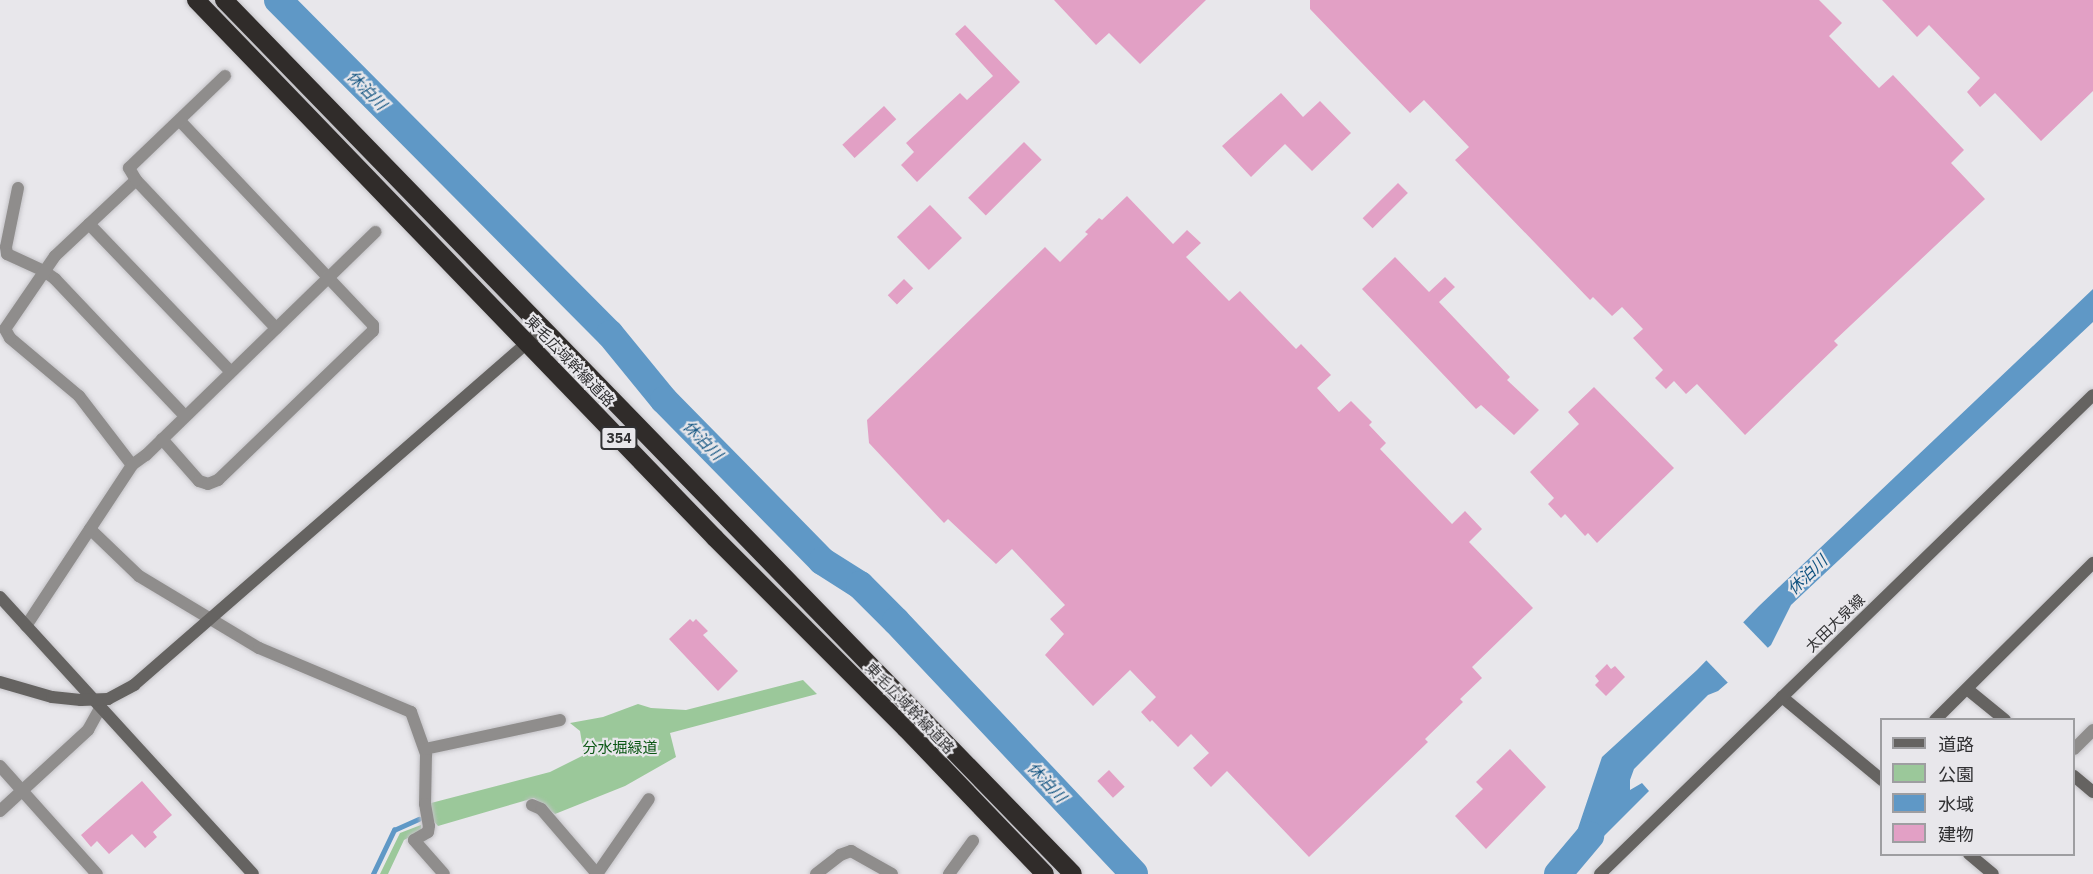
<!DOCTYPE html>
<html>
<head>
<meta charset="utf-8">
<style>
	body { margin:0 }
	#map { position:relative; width:2093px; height:874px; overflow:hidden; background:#e8e7eb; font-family:"IBM Plex Sans","Noto Sans JP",sans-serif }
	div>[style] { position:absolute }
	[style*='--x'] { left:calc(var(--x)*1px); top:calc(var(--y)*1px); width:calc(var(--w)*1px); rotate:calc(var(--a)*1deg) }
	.green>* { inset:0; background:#9bc89a }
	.water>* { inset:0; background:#5f98c6 }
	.pier>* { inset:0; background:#e8e7eb; transform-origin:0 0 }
	.stream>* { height:4.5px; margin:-2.25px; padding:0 2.25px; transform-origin:2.25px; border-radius:2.25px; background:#5f98c6 }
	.river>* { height:28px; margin:-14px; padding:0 14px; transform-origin:14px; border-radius:14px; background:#5f98c6 }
	.building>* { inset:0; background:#e2a0c5; transform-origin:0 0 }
	.roads { filter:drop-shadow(0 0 2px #c3c2c6) drop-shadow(0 0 2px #c3c2c6) }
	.street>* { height:12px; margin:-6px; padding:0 6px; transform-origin:6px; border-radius:6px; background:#8f8d8c }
	.secondary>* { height:12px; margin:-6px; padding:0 6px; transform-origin:6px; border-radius:6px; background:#656361 }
	.highway>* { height:18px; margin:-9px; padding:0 9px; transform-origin:9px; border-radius:9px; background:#302c2a }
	span { translate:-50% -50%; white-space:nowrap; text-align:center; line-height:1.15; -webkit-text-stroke:4.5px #e8e7eb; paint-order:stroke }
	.shield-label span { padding:2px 4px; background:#e8e7eb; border:2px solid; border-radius:4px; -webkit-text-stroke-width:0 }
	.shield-label { font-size:14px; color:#303032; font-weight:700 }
	.street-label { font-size:15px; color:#303032 }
	.park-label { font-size:15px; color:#0b5714 }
	.water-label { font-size:16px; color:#125481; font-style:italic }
	.legend { position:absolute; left:1880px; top:718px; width:195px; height:138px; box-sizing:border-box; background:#e8e7eb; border:2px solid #9e9ea1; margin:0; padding:8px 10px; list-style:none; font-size:18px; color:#303032 }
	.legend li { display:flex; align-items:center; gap:12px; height:30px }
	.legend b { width:30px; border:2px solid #9e9ea1 }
</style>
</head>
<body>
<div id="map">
	<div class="green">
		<div style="clip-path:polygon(803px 680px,817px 694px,670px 733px,676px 757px,625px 786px,555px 814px,534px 798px,438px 826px,432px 819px,431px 803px,550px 772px,584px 755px,580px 731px,570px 723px,603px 717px,638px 704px,651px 708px,686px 710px)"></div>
		<div style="clip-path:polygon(421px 825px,421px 831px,404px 840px,388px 874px,380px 874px,400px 833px)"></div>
	</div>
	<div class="water">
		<div style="clip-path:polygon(2093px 289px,2093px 322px,1791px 605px,1771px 645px,1718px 691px,1708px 695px,1634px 769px,1630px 780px,1630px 790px,1642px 783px,1649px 791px,1578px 862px,1566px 864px,1602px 757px,1697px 670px,1759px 606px)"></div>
	</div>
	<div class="pier">
		<div style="left:1741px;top:620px;width:42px;height:53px;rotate:46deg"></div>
	</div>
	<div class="stream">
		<div style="--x:373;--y:874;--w:49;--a:-64.5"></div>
		<div style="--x:394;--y:830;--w:27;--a:-24"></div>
	</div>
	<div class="river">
		<div style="--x:278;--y:0;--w:471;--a:45.2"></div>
		<div style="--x:610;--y:334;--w:85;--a:50.7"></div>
		<div style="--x:664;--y:400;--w:226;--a:45.5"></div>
		<div style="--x:822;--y:561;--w:45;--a:32.3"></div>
		<div style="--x:860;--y:585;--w:51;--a:45"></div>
		<div style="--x:896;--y:621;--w:347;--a:46.7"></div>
		<div style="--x:1558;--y:874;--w:50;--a:-49.9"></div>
	</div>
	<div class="building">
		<div style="clip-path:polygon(1054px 0,1206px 0,1140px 64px,1109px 33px,1096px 45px)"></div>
		<div style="clip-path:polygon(1310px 0,1819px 0,1842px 23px,1829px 36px,1879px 88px,1893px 75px,1964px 150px,1951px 163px,1985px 199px,1834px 341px,1838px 345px,1745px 435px,1697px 384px,1686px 394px,1674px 381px,1666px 389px,1655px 378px,1663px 370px,1633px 338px,1643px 329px,1622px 307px,1612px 316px,1593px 297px,1590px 300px,1455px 160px,1469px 147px,1424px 100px,1410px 113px,1310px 9px)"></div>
		<div style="clip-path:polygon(1882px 0,2093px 0,2093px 91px,2041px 141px,1995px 93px,1980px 107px,1967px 92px,1980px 78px,1929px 25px,1917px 37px)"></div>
		<div style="clip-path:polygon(965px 25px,1020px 82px,917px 182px,901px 165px,914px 152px,906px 143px,960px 93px,967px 100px,993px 76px,955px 34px)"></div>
		<div style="clip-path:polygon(1281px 93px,1303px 117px,1320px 101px,1351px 133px,1312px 171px,1285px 144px,1251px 177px,1222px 146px)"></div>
		<div style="left:884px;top:106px;width:18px;height:57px;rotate:47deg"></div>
		<div style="left:1024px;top:142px;width:25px;height:79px;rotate:45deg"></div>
		<div style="left:1398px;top:183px;width:14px;height:50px;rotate:45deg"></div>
		<div style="clip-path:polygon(1127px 196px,1173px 244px,1187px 230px,1201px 243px,1186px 257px,1229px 301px,1240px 291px,1296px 349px,1301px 344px,1331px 375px,1317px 388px,1339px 412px,1351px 401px,1372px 422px,1369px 425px,1386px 443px,1380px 449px,1452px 524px,1465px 511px,1482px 529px,1469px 542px,1533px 608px,1472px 667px,1482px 678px,1460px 699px,1463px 702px,1425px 739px,1428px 742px,1309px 857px,1227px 771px,1211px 787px,1193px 768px,1209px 753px,1191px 734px,1178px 747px,1152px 720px,1150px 722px,1141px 712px,1156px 697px,1130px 670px,1093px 706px,1045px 655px,1064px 634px,1050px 619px,1065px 605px,1012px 549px,996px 564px,948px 519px,944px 523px,869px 443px,867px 420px,1045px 247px,1060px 262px,1088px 234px,1085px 232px,1099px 218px,1102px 220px)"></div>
		<div style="left:930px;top:205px;width:46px;height:46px;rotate:46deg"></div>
		<div style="clip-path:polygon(1395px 257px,1429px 292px,1445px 277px,1455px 287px,1439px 302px,1510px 377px,1507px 380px,1539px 410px,1514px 435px,1481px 405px,1476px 409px,1362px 289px)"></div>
		<div style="left:904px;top:279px;width:13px;height:23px;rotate:45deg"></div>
		<div style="clip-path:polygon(1594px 387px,1674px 468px,1597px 543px,1588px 533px,1585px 536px,1565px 514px,1561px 518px,1548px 504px,1554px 498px,1530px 472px,1579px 424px,1568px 412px)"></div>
		<div style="clip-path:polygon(690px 619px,693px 622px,696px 619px,708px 631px,703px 635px,738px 671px,718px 691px,669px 639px)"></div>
		<div style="clip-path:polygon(1607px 664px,1611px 669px,1615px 666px,1625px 677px,1606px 696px,1595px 685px,1599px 681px,1595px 676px)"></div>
		<div style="clip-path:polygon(1510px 749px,1546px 787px,1486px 849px,1455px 816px,1483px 789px,1476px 782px)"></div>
		<div style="left:1109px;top:770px;width:23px;height:16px;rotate:47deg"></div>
		<div style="clip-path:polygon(142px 781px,172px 815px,153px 832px,157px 837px,145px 848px,132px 834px,109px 854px,97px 841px,91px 847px,81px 835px)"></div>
	</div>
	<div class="roads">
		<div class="street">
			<div style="--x:136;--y:180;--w:204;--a:46.6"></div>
			<div style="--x:18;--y:188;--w:60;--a:101.5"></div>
			<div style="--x:6;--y:247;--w:7;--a:82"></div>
			<div style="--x:7;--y:254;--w:41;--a:24.7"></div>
			<div style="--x:44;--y:271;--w:14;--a:36"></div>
			<div style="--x:55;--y:279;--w:189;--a:46.5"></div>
			<div style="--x:89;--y:224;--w:205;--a:46.2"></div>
			<div style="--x:162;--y:439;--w:56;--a:48.6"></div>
			<div style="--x:199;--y:481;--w:9;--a:18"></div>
			<div style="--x:208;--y:484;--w:11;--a:-22"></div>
			<div style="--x:218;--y:480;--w:215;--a:-43.9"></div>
			<div style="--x:373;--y:331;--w:6;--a:-90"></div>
			<div style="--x:373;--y:325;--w:281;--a:-133.4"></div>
			<div style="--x:132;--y:465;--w:87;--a:-127.5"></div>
			<div style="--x:79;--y:396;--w:90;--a:-140"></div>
			<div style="--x:10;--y:338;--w:10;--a:-119"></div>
			<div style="--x:5;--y:329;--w:88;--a:-55.6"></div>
			<div style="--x:55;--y:256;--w:111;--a:-43.2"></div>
			<div style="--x:136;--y:180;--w:14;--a:-120"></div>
			<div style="--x:129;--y:168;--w:133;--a:-43.8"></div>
			<div style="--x:90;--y:529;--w:68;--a:43.8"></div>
			<div style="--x:139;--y:576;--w:140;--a:31"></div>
			<div style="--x:259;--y:648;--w:165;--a:22.8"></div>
			<div style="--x:411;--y:712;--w:45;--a:70.3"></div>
			<div style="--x:426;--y:754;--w:50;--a:91.1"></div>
			<div style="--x:425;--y:804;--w:22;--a:80"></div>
			<div style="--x:429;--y:826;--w:6;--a:99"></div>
			<div style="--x:428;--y:832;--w:16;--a:150"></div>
			<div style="--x:414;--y:840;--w:45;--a:48.6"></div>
			<div style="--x:26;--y:626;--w:193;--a:-56.6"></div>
			<div style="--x:132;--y:465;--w:17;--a:-36"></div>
			<div style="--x:146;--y:455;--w:320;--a:-44.2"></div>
			<div style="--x:425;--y:749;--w:138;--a:-12.1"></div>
			<div style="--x:2074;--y:749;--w:27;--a:-45"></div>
			<div style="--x:0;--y:766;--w:145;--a:48.1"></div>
			<div style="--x:532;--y:805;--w:10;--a:24"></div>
			<div style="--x:541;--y:809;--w:1;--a:45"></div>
			<div style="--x:542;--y:810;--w:84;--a:49.3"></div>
			<div style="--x:597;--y:874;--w:91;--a:-55.3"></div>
			<div style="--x:0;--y:811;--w:120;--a:-42.6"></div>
			<div style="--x:88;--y:730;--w:25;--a:-61"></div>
			<div style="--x:816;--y:874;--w:31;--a:-38"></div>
			<div style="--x:840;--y:855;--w:12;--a:-20"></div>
			<div style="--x:851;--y:851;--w:47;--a:29.3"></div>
			<div style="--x:949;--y:874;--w:41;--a:-54"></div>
		</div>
		<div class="secondary">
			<div style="--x:0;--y:597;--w:375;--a:47.6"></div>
			<div style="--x:0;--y:682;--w:54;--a:16.1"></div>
			<div style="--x:52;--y:697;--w:29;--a:6"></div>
			<div style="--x:81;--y:700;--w:27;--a:-2"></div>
			<div style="--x:108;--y:699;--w:30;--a:-28"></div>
			<div style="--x:134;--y:685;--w:542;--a:-41.04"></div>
			<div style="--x:1967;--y:689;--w:49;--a:39.2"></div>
			<div style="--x:1782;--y:697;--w:130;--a:39.7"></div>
			<div style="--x:1935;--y:720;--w:223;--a:-44.8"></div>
			<div style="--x:2074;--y:776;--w:25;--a:40"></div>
			<div style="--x:1969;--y:854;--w:31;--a:40"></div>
			<div style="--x:1600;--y:874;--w:687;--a:-44.17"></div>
		</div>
		<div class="highway">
			<div style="--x:196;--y:0;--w:748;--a:46.03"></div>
			<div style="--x:715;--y:538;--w:269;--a:45"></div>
			<div style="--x:905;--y:728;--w:202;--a:46.2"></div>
			<div style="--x:224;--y:0;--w:1218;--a:45.83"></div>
		</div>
	</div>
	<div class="shield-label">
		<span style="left:619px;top:438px">354</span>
	</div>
	<div class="street-label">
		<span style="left:570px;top:361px;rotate:46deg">東毛広域幹線道路</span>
		<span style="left:1835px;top:623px;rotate:-44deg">太田大泉線</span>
		<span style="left:910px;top:708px;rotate:46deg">東毛広域幹線道路</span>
	</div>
	<div class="park-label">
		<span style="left:620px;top:748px">分水堀緑道</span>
	</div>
	<div class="water-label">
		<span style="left:367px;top:90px;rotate:45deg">休泊川</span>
		<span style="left:703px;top:440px;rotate:45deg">休泊川</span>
		<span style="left:1807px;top:575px;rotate:-44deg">休泊川</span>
		<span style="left:1047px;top:782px;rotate:47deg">休泊川</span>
	</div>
	<ul class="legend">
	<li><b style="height:8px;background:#656361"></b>道路</li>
	<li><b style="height:16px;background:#9bc89a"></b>公園</li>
	<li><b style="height:16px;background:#5f98c6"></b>水域</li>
	<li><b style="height:16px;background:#e2a0c5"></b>建物</li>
	</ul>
</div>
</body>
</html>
